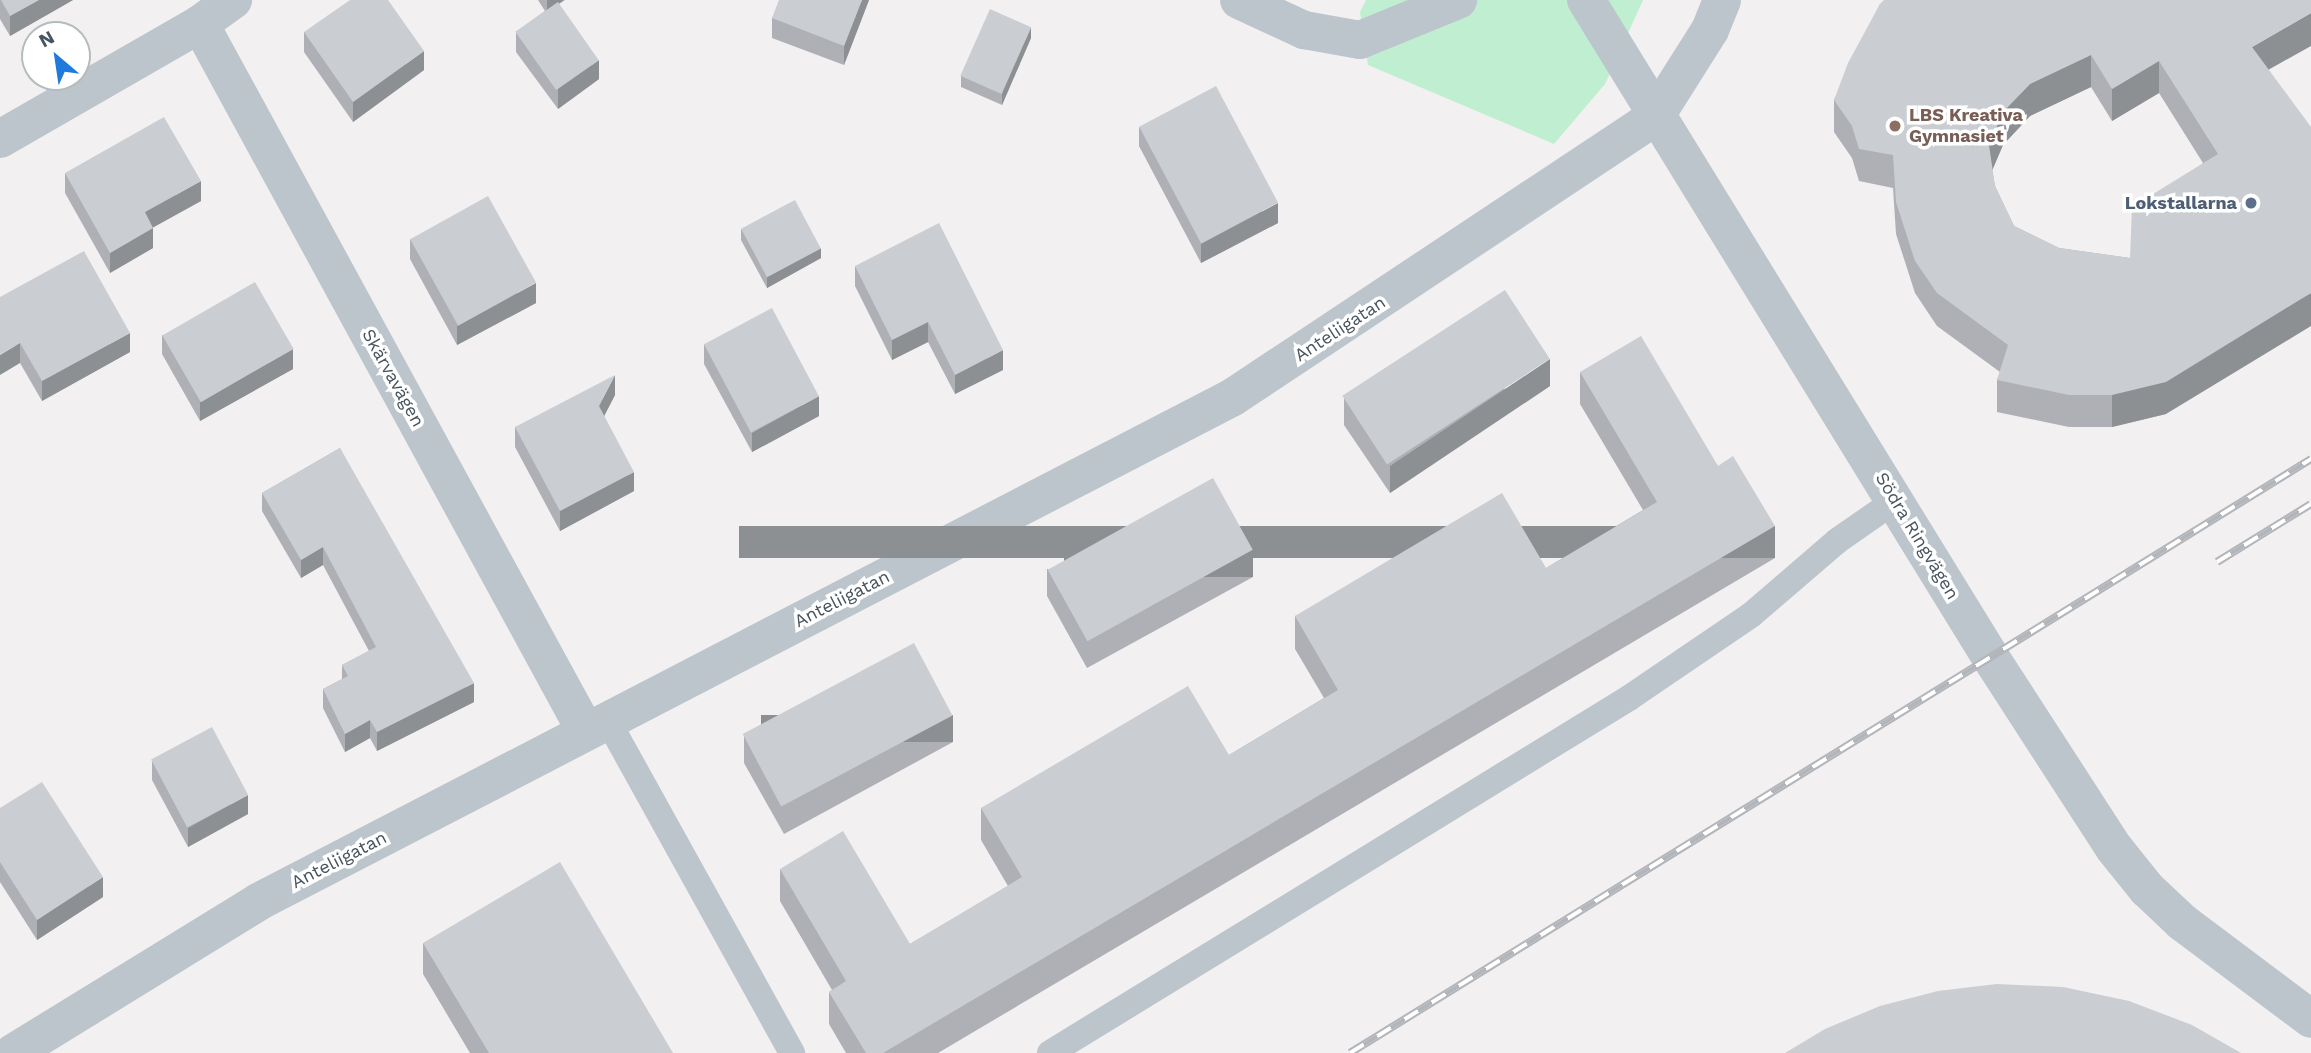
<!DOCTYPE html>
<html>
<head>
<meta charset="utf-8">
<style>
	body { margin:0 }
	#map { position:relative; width:2311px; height:1053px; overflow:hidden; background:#f2f0f0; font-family:"Work Sans",sans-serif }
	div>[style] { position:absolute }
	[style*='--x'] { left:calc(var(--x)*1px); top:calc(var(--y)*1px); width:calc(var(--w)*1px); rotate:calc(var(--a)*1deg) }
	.green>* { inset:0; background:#c0eed0 }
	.service>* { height:26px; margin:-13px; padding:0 13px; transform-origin:13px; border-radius:13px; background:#bcc5cc }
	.minor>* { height:38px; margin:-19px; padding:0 19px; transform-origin:19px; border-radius:19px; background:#bcc5cc }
	.rail>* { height:8px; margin-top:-4px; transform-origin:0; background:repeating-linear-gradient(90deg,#fff 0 16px,#b2b5ba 0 32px); box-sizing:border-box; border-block:2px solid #b2b5ba }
	.wall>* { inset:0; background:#aeb0b5 }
	.shaded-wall>* { inset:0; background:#8d9093; transform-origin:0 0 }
	.building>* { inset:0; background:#cacdd2; transform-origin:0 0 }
	.dots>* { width:19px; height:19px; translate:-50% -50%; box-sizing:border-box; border:4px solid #fff; border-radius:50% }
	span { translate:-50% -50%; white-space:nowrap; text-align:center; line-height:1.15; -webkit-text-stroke:7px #fff; paint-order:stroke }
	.education-label { font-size:18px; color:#785e54; font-weight:700 }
	.left { translate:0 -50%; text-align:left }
	.service-label { font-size:18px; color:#4e5e75; font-weight:700 }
	.right { translate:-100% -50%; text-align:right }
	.street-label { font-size:18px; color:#48545d }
	.north { position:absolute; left:21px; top:21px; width:70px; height:70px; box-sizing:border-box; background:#fff; border:2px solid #b6bbbe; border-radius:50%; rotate:331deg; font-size:19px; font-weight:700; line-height:28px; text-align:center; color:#48545d }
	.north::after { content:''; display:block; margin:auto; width:24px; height:32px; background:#207adc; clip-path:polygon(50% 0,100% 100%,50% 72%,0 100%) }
</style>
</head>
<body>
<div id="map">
	<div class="green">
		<div style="clip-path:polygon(1366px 0,1643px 0,1605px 84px,1554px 144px,1368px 65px,1360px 12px)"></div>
	</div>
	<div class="service">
		<div style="--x:608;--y:721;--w:380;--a:61"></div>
		<div style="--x:1050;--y:1053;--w:679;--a:-31.51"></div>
		<div style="--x:1629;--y:698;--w:148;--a:-34.2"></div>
		<div style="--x:1751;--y:615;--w:113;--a:-40.7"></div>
		<div style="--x:1837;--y:541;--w:72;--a:-34.8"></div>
	</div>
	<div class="minor">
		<div style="--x:1239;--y:0;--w:72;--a:24.8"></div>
		<div style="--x:1304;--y:30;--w:57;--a:10.1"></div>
		<div style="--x:1360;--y:40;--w:106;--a:-22.2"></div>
		<div style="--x:1586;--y:0;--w:773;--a:58.39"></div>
		<div style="--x:1991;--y:658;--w:226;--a:57.1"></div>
		<div style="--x:2114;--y:848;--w:53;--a:51.2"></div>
		<div style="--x:2147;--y:889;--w:48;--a:43.3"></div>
		<div style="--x:2182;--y:922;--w:161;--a:36.9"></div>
		<div style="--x:200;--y:24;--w:806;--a:61.4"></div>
		<div style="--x:0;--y:139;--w:231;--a:-29.9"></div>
		<div style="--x:200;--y:24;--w:41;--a:-36"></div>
		<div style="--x:13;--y:1053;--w:288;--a:-31.6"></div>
		<div style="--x:258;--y:902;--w:1098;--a:-27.38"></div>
		<div style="--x:1233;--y:397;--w:506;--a:-33.56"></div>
		<div style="--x:1655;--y:117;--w:103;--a:-57.7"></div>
		<div style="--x:1710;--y:30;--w:32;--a:-68"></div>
	</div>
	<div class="rail">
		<div style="--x:2217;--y:562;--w:110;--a:-31.7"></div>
		<div style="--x:1350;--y:1053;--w:1130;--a:-31.72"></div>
	</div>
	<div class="wall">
		<div style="clip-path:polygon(0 0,73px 0,10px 36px,0 19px)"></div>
		<div style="clip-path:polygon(538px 0,565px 0,559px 4px,599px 79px,558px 109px,516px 52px,516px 32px,545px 11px)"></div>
		<div style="clip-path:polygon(869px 0,844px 65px,772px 38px,772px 18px)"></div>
		<div style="clip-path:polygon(evenodd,1880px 4px,2269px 70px,2166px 414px,2112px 427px,2069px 427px,1997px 412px,1997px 380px,2000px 372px,1937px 326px,1915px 293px,1896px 234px,1893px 188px,1859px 181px,1852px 158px,1834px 132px,1834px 100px,1880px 4px,2091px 87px,2112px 121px,2159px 93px,2203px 163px,2130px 258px,2059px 248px,2014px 226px,1995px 186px,1992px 170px,2003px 145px,2030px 116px,2091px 87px)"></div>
		<div style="clip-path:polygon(304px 32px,424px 70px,353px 122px,304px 52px)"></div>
		<div style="clip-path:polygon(1031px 38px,1002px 105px,961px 87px,961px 76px)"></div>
		<div style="clip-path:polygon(1139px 127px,1278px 223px,1201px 263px,1139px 146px)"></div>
		<div style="clip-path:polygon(65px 173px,201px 201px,153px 227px,153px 248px,110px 273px,65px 193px)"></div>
		<div style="clip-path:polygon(741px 229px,821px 258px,767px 288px,741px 240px)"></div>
		<div style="clip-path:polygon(410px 239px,536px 303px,457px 345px,410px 259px)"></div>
		<div style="clip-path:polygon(855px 266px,1003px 370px,955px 394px,928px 342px,892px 360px,855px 286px)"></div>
		<div style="clip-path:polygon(0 297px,130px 352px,42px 401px,20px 363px)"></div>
		<div style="clip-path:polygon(162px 335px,293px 369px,200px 421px,162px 354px)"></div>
		<div style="clip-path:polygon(704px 344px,819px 416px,752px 452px,704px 364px)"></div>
		<div style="clip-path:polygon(1580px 372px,1718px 466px,1775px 558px,938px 1053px,846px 1053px,829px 1024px,829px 992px,832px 990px,780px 901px,780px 869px,910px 944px,1008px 886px,981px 840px,981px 808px,1229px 755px,1324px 698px,1295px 649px,1295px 616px,1546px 568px,1643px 510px,1580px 404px)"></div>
		<div style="clip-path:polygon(1550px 386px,1390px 493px,1344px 425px,1344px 398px)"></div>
		<div style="clip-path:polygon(615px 395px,604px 416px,634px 491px,560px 531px,515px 447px,515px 427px)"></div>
		<div style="clip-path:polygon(340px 448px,474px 702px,377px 751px,370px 738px,345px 752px,323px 708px,323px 689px,342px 679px,342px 665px,369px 651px,323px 565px,301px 578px,262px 511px,262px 493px)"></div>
		<div style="clip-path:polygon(1047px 569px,1253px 577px,1087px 668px,1047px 596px)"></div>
		<div style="clip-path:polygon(744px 736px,953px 742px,784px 834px,744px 763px)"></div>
		<div style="clip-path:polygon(152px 761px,248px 814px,188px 847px,152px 780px)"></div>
		<div style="clip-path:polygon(0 808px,103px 897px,37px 940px,0 882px)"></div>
		<div style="clip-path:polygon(423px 943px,673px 1053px,470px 1053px,423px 974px)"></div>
	</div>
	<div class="shaded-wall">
		<div style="clip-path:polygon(39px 0,73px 0,10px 36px,10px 16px)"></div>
		<div style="clip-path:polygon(547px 0,564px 0,547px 12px)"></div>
		<div style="clip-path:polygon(862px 0,869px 0,844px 65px,844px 46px)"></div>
		<div style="clip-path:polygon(2311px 13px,2311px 46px,2252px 79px,2252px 47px)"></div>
		<div style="clip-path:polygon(1031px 27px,1031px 38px,1002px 105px,1002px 94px)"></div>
		<div style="clip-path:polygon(424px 51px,424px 70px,353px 122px,353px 102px)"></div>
		<div style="clip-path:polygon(2091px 55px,2091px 87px,2030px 116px,2003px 145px,1989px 178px,1989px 145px,2003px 112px,2030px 84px)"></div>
		<div style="clip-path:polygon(599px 60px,599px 79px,558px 109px,558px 89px)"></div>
		<div style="clip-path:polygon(2159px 61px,2159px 93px,2112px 121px,2112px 89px)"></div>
		<div style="clip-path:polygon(201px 181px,201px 201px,145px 232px,145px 212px)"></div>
		<div style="clip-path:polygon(1278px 203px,1278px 223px,1201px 263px,1201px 244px)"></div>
		<div style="clip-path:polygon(153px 228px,153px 248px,110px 273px,110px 253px)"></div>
		<div style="clip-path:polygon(821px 248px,821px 258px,767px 288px,767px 277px)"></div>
		<div style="clip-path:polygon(536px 283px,536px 303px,457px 345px,457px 326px)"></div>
		<div style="clip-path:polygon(2311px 293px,2311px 326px,2166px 414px,2112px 427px,2112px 395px)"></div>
		<div style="clip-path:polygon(928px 322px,928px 342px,892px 360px,892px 340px)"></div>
		<div style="clip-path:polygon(130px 333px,130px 352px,42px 401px,42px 381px)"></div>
		<div style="clip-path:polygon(20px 343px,20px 363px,0 375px,0 355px)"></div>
		<div style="clip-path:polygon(293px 349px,293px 369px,200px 421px,200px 402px)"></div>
		<div style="clip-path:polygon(1003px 350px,1003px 370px,955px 394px,955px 375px)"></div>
		<div style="clip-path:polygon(1550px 359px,1550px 386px,1390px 493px,1390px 466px)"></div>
		<div style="clip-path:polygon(615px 375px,615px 395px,599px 426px,599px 406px)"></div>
		<div style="clip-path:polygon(819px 396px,819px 416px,752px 452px,752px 433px)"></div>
		<div style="clip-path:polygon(634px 472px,634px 491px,560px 531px,560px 511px)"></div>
		<div style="left:1775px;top:526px;width:32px;height:1036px;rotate:90deg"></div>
		<div style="clip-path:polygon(323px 547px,323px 565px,301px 578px,301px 560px)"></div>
		<div style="left:1253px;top:550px;width:27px;height:189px;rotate:90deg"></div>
		<div style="clip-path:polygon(474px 683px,474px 702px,377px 751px,377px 732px)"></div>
		<div style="left:953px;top:715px;width:27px;height:192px;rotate:90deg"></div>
		<div style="clip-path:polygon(370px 720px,370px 738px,345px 752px,345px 734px)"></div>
		<div style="clip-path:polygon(248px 795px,248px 814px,188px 847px,188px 828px)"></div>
		<div style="clip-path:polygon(103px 877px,103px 897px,37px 940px,37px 920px)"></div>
	</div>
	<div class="building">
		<div style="clip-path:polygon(1px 0,39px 0,10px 16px)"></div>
		<div style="clip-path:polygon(350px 0,388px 0,424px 51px,353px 102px,304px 32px)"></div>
		<div style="clip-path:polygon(779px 0,862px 0,844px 46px,772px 18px)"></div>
		<div style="clip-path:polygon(evenodd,1884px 0,2311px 0,2311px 13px,2252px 47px,2311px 127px,2311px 293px,2166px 382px,2112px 395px,2069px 395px,1997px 380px,2008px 345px,1937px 293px,1915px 261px,1896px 202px,1893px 155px,1859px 149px,1852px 126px,1834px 100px,1848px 63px,1880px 4px,1884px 0,2091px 55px,2112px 89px,2159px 61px,2218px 154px,2132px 207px,2130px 258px,2059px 248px,2014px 226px,1995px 186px,1989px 145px,2003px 112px,2030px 84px,2091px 55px)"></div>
		<div style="left:558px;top:2px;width:71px;height:52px;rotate:55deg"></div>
		<div style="left:990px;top:9px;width:45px;height:73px;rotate:24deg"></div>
		<div style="left:1216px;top:86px;width:132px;height:87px;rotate:62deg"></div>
		<div style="clip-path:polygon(164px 117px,201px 181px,145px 212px,153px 228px,110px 253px,65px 173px)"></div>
		<div style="left:488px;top:196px;width:99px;height:89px;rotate:61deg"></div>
		<div style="left:795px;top:200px;width:55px;height:61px;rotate:62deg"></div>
		<div style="clip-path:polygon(939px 223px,1003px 350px,955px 375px,928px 322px,892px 340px,855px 266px)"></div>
		<div style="clip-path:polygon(84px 251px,130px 333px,42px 381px,20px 343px,0 355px,0 297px)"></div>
		<div style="left:255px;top:282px;width:77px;height:107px;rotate:60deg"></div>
		<div style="left:1505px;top:290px;width:82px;height:194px;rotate:57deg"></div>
		<div style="left:772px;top:308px;width:100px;height:77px;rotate:62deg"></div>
		<div style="clip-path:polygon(1641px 336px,1718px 466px,1733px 456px,1775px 526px,883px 1053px,866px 1053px,829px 992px,846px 981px,780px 869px,843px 831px,910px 944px,1022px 877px,981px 808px,1188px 686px,1229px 755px,1338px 690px,1295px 616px,1502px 493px,1546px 568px,1657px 502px,1580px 372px)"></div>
		<div style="clip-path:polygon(615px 375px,599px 406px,634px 472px,560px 511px,515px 427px)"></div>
		<div style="clip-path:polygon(340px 448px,474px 683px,377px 732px,370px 720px,345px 734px,323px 689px,348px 676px,342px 665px,376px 647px,323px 547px,301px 560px,262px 493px)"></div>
		<div style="left:1213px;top:478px;width:82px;height:189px;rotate:61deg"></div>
		<div style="left:914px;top:643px;width:82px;height:194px;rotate:62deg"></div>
		<div style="left:212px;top:727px;width:77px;height:69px;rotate:62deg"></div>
		<div style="clip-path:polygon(42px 782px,103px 877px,37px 920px,0 862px,0 808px)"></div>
		<div style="clip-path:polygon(560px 862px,673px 1053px,489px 1053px,423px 943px)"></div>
		<div style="clip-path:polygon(1997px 984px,2063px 987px,2129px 1001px,2192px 1025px,2241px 1053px,1785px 1053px,1825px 1029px,1880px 1006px,1938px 991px)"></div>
	</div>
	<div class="dots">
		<div style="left:1895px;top:126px;background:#8d6e63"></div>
		<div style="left:2251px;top:203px;background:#5c6f8a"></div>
	</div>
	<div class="education-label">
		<span class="left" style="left:1909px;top:126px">LBS Kreativa<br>Gymnasiet</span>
	</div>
	<div class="service-label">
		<span class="right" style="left:2237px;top:203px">Lokstallarna</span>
	</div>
	<div class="street-label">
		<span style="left:1340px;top:329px;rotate:-33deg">Anteliigatan</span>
		<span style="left:393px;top:378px;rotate:61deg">Skärvavägen</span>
		<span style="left:1917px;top:536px;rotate:59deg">Södra Ringvägen</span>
		<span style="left:842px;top:599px;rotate:-27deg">Anteliigatan</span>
		<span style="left:339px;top:860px;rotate:-27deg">Anteliigatan</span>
	</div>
	<div class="north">N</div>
</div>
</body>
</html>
